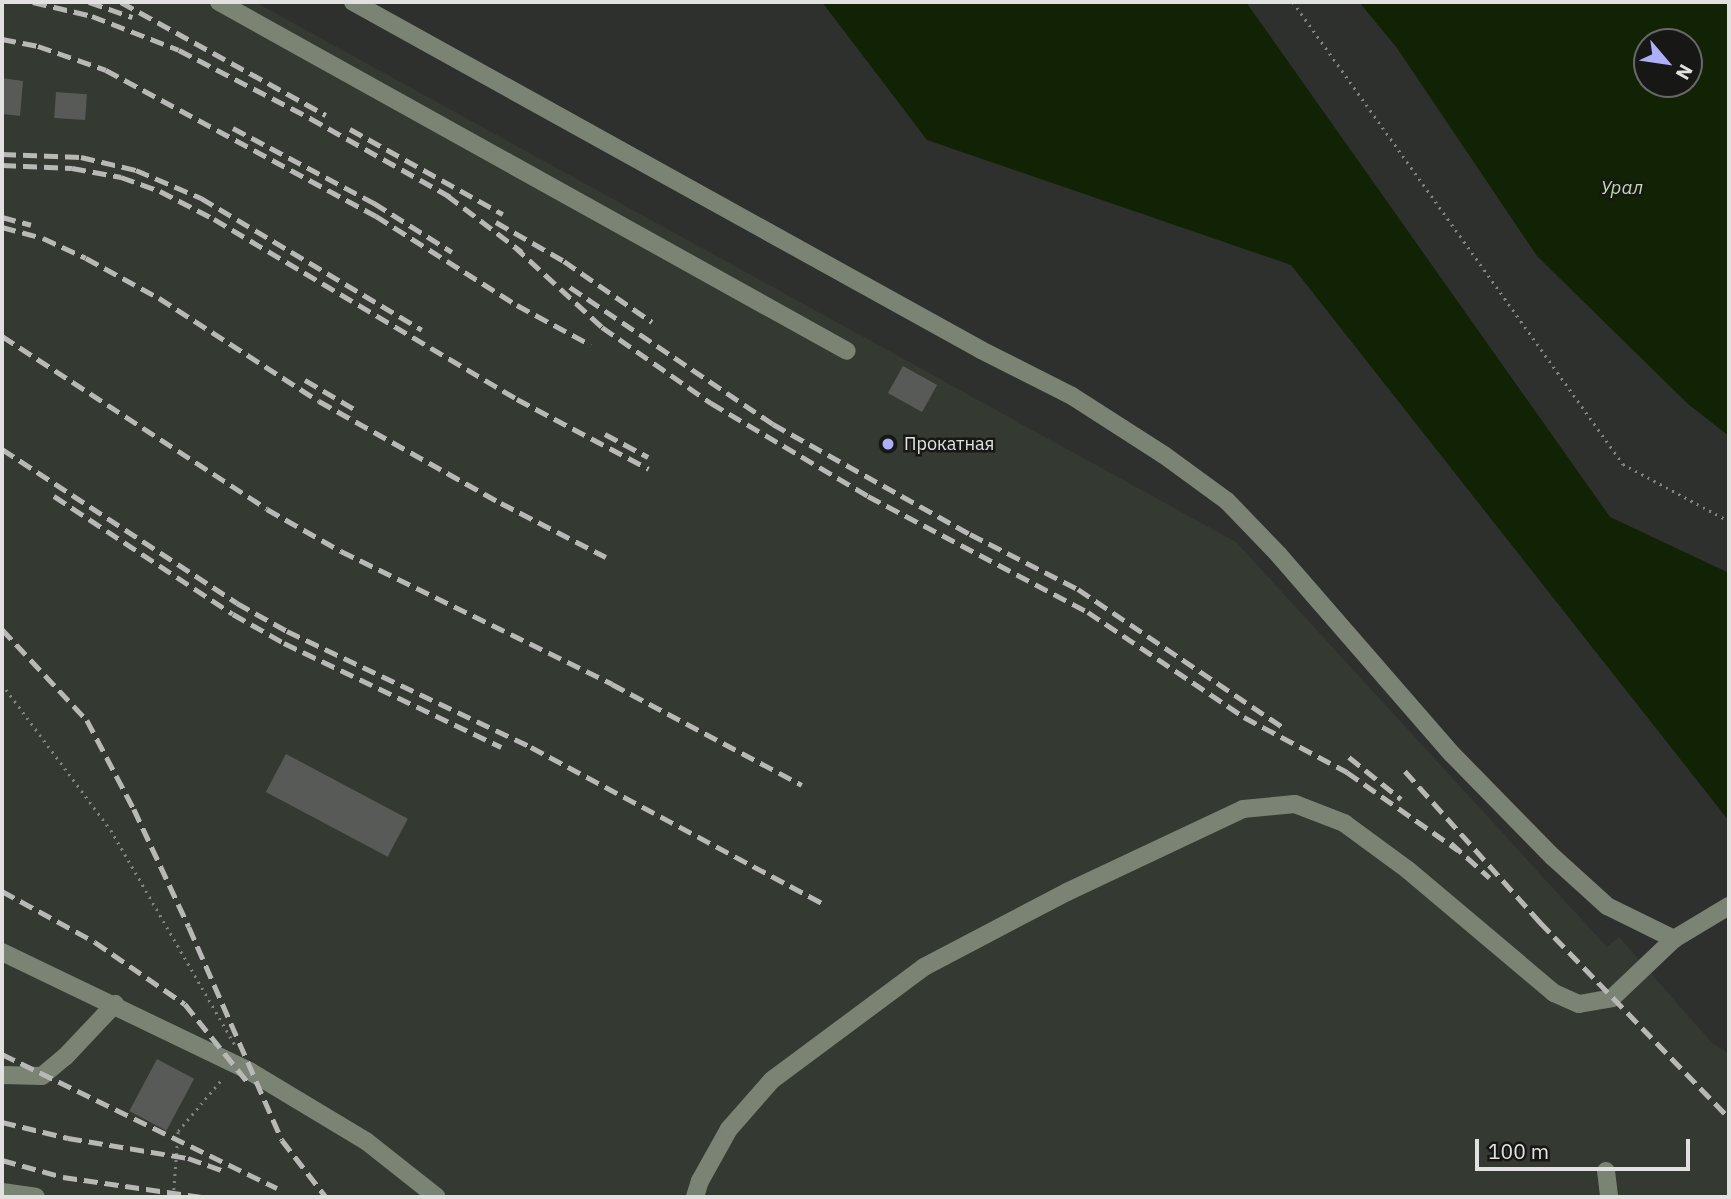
<!DOCTYPE html>
<html>
<head>
<meta charset="utf-8">
<style>
	body { margin:0 }
	#map { position:relative; width:1731px; height:1199px; overflow:hidden; background:#2e302d; font-family:"IBM Plex Sans",sans-serif }
	div>[style] { position:absolute }
	[style*='--x'] { left:calc(var(--x)*1px); top:calc(var(--y)*1px); width:calc(var(--w)*1px); rotate:calc(var(--a)*1deg) }
	.built>* { inset:0; background:#343931 }
	.water>* { inset:0; background:#122204 }
	.building>* { inset:0; background:#585a57; transform-origin:0 0 }
	.path>* { height:2.5px; margin-top:-1.25px; transform-origin:0; background:repeating-linear-gradient(90deg,#828481 0 2px,transparent 0 7px) }
	.minor>* { height:18px; margin:-9px; padding:0 9px; transform-origin:9px; border-radius:9px; background:#7a8374 }
	.rail>* { height:4.5px; margin-top:-2.25px; transform-origin:0; background:repeating-linear-gradient(90deg,#b8b9b7 0 14px,transparent 0 21px) }
	.dots>* { width:19px; height:19px; translate:-50% -50%; box-sizing:border-box; border:4px solid #171716; border-radius:50% }
	span { translate:-50% -50%; white-space:nowrap; text-align:center; line-height:1.15; -webkit-text-stroke:5px #171716; paint-order:stroke }
	.poi-label { font-size:18px; color:#e1e2e0 }
	.left { translate:0 -50%; text-align:left }
	.water-label { font-size:19px; color:#bddfa5; font-style:italic }
	.frame { position:absolute; inset:0; border:4px solid #e1e2e0; pointer-events:none }
	.north { position:absolute; left:1633px; top:28px; width:70px; height:70px; box-sizing:border-box; background:#171716; border:2px solid #686867; border-radius:50%; rotate:119deg; font-size:19px; font-weight:700; line-height:28px; text-align:center; color:#e1e2e0 }
	.north::after { content:''; display:block; margin:auto; width:24px; height:32px; background:#adaffb; clip-path:polygon(50% 0,100% 100%,50% 72%,0 100%) }
	.scale { position:absolute; left:1475px; top:1139px; width:215px; height:32px; box-sizing:border-box; border:4px solid #e1e2e0; border-top:0; padding-left:9px; font-size:21px; line-height:24px; white-space:nowrap; color:#e1e2e0; -webkit-text-stroke:5px #171716; paint-order:stroke }
</style>
</head>
<body>
<div id="map">
	<div class="built">
		<div style="clip-path:polygon(2px 2px,255px 2px,1236px 542px,1607px 947px,1619px 937px,1713px 1044px,1729px 1053px,1729px 1197px,2px 1197px)"></div>
	</div>
	<div class="water">
		<div style="clip-path:polygon(822px 2px,1246px 2px,1610px 517px,1729px 573px,1729px 821px,1291px 265px,927px 140px)"></div>
		<div style="clip-path:polygon(evenodd,1359px 2px,1729px 2px,1729px 436px,1688px 404px,1537px 256px,1397px 48px,1359px 2px,1647px 42px,1689px 42px,1689px 84px,1647px 84px,1647px 42px)"></div>
	</div>
	<div class="building">
		<div style="clip-path:polygon(2px 78px,23px 81px,20px 116px,2px 114px)"></div>
		<div style="left:56px;top:92px;width:31px;height:26px;rotate:4deg"></div>
		<div style="left:903px;top:366px;width:39px;height:31px;rotate:29deg"></div>
		<div style="left:286px;top:754px;width:138px;height:43px;rotate:28deg"></div>
		<div style="left:157px;top:1059px;width:42px;height:59px;rotate:28deg"></div>
	</div>
	<div class="path">
		<div style="--x:1293;--y:2;--w:568;--a:54.46"></div>
		<div style="--x:1623;--y:464;--w:120;--a:28.3"></div>
		<div style="--x:2;--y:684;--w:182;--a:53.3"></div>
		<div style="--x:111;--y:830;--w:248;--a:60"></div>
		<div style="--x:173;--y:1197;--w:66;--a:-85.7"></div>
		<div style="--x:178;--y:1131;--w:70;--a:-49.7"></div>
	</div>
	<div class="minor">
		<div style="--x:219;--y:2;--w:718;--a:29.06"></div>
		<div style="--x:353;--y:2;--w:718;--a:28.99"></div>
		<div style="--x:981;--y:350;--w:102;--a:26.8"></div>
		<div style="--x:1072;--y:396;--w:109;--a:32.7"></div>
		<div style="--x:1164;--y:455;--w:78;--a:36.1"></div>
		<div style="--x:1227;--y:501;--w:74;--a:46.1"></div>
		<div style="--x:1278;--y:554;--w:265;--a:49"></div>
		<div style="--x:1452;--y:754;--w:144;--a:45.6"></div>
		<div style="--x:1553;--y:857;--w:73;--a:42.2"></div>
		<div style="--x:1607;--y:906;--w:75;--a:26.2"></div>
		<div style="--x:2;--y:952;--w:276;--a:25.7"></div>
		<div style="--x:251;--y:1072;--w:134;--a:31"></div>
		<div style="--x:366;--y:1141;--w:90;--a:38.3"></div>
		<div style="--x:2;--y:1075;--w:40;--a:1.4"></div>
		<div style="--x:42;--y:1076;--w:30;--a:-40"></div>
		<div style="--x:65;--y:1057;--w:73;--a:-46.7"></div>
		<div style="--x:1606;--y:1171;--w:26;--a:83"></div>
		<div style="--x:2;--y:1192;--w:34;--a:8"></div>
		<div style="--x:695;--y:1197;--w:17;--a:-73"></div>
		<div style="--x:700;--y:1181;--w:60;--a:-60.9"></div>
		<div style="--x:729;--y:1129;--w:65;--a:-48.7"></div>
		<div style="--x:772;--y:1080;--w:189;--a:-36.6"></div>
		<div style="--x:924;--y:967;--w:161;--a:-27.7"></div>
		<div style="--x:1067;--y:892;--w:195;--a:-25.2"></div>
		<div style="--x:1243;--y:809;--w:52;--a:-5.5"></div>
		<div style="--x:1295;--y:804;--w:53;--a:21.2"></div>
		<div style="--x:1344;--y:823;--w:79;--a:36.3"></div>
		<div style="--x:1408;--y:870;--w:191;--a:40.1"></div>
		<div style="--x:1554;--y:993;--w:27;--a:24"></div>
		<div style="--x:1579;--y:1004;--w:34;--a:-10"></div>
		<div style="--x:1612;--y:998;--w:86;--a:-43.6"></div>
		<div style="--x:1674;--y:939;--w:64;--a:-31"></div>
	</div>
	<div class="rail">
		<div style="--x:33;--y:2;--w:61;--a:13.3"></div>
		<div style="--x:92;--y:16;--w:93;--a:21.3"></div>
		<div style="--x:179;--y:50;--w:148;--a:27.4"></div>
		<div style="--x:310;--y:118;--w:167;--a:29.3"></div>
		<div style="--x:89;--y:2;--w:46;--a:19.2"></div>
		<div style="--x:121;--y:2;--w:234;--a:28.9"></div>
		<div style="--x:2;--y:39;--w:37;--a:11"></div>
		<div style="--x:38;--y:46;--w:72;--a:19.4"></div>
		<div style="--x:106;--y:70;--w:307;--a:28.4"></div>
		<div style="--x:376;--y:216;--w:167;--a:32.3"></div>
		<div style="--x:517;--y:305;--w:84;--a:28.4"></div>
		<div style="--x:233;--y:128;--w:160;--a:28"></div>
		<div style="--x:374;--y:203;--w:92;--a:32.1"></div>
		<div style="--x:350;--y:129;--w:175;--a:29.1"></div>
		<div style="--x:2;--y:154;--w:79;--a:2.2"></div>
		<div style="--x:81;--y:157;--w:57;--a:13.3"></div>
		<div style="--x:136;--y:170;--w:71;--a:23.3"></div>
		<div style="--x:201;--y:198;--w:257;--a:30.8"></div>
		<div style="--x:2;--y:165;--w:70;--a:2.5"></div>
		<div style="--x:72;--y:168;--w:50;--a:10.4"></div>
		<div style="--x:121;--y:177;--w:41;--a:19.7"></div>
		<div style="--x:160;--y:191;--w:61;--a:27.4"></div>
		<div style="--x:214;--y:219;--w:352;--a:30.7"></div>
		<div style="--x:517;--y:399;--w:149;--a:27.9"></div>
		<div style="--x:447;--y:195;--w:94;--a:37.2"></div>
		<div style="--x:2;--y:217;--w:30;--a:15"></div>
		<div style="--x:496;--y:222;--w:78;--a:29.8"></div>
		<div style="--x:564;--y:261;--w:107;--a:34.7"></div>
		<div style="--x:2;--y:227;--w:42;--a:15"></div>
		<div style="--x:43;--y:238;--w:47;--a:24.9"></div>
		<div style="--x:86;--y:258;--w:83;--a:28.7"></div>
		<div style="--x:159;--y:298;--w:190;--a:32.8"></div>
		<div style="--x:319;--y:401;--w:209;--a:29.3"></div>
		<div style="--x:501;--y:503;--w:118;--a:27.2"></div>
		<div style="--x:514;--y:246;--w:120;--a:42.6"></div>
		<div style="--x:602;--y:327;--w:133;--a:34.9"></div>
		<div style="--x:711;--y:403;--w:182;--a:30.6"></div>
		<div style="--x:868;--y:496;--w:249;--a:27.8"></div>
		<div style="--x:1088;--y:612;--w:188;--a:33.9"></div>
		<div style="--x:1244;--y:717;--w:117;--a:28.1"></div>
		<div style="--x:1347;--y:772;--w:136;--a:35.1"></div>
		<div style="--x:570;--y:287;--w:245;--a:34"></div>
		<div style="--x:773;--y:424;--w:226;--a:29.2"></div>
		<div style="--x:970;--y:534;--w:121;--a:27"></div>
		<div style="--x:1078;--y:589;--w:249;--a:34"></div>
		<div style="--x:2;--y:336;--w:316;--a:33.1"></div>
		<div style="--x:267;--y:509;--w:85;--a:29.6"></div>
		<div style="--x:341;--y:551;--w:302;--a:26.1"></div>
		<div style="--x:612;--y:684;--w:215;--a:28"></div>
		<div style="--x:305;--y:380;--w:59;--a:30.5"></div>
		<div style="--x:605;--y:434;--w:49;--a:28.1"></div>
		<div style="--x:2;--y:449;--w:281;--a:33.2"></div>
		<div style="--x:237;--y:603;--w:57;--a:29.2"></div>
		<div style="--x:287;--y:631;--w:270;--a:25.4"></div>
		<div style="--x:531;--y:747;--w:335;--a:28.2"></div>
		<div style="--x:54;--y:496;--w:214;--a:33.4"></div>
		<div style="--x:233;--y:614;--w:59;--a:29.6"></div>
		<div style="--x:284;--y:643;--w:241;--a:25.6"></div>
		<div style="--x:2;--y:629;--w:125;--a:47"></div>
		<div style="--x:87;--y:720;--w:101;--a:62.2"></div>
		<div style="--x:134;--y:809;--w:130;--a:65"></div>
		<div style="--x:189;--y:927;--w:232;--a:66.4"></div>
		<div style="--x:282;--y:1140;--w:72;--a:52.3"></div>
		<div style="--x:1349;--y:757;--w:67;--a:38.9"></div>
		<div style="--x:1405;--y:771;--w:203;--a:48.2"></div>
		<div style="--x:1540;--y:922;--w:272;--a:46"></div>
		<div style="--x:1451;--y:843;--w:52;--a:41.9"></div>
		<div style="--x:2;--y:891;--w:106;--a:28.7"></div>
		<div style="--x:95;--y:942;--w:109;--a:34.6"></div>
		<div style="--x:185;--y:1004;--w:99;--a:51.2"></div>
		<div style="--x:2;--y:1054;--w:306;--a:26"></div>
		<div style="--x:2;--y:1122;--w:68;--a:13.6"></div>
		<div style="--x:68;--y:1138;--w:122;--a:9.5"></div>
		<div style="--x:188;--y:1158;--w:41;--a:19.7"></div>
		<div style="--x:2;--y:1160;--w:63;--a:15.6"></div>
		<div style="--x:63;--y:1177;--w:140;--a:8.2"></div>
	</div>
	<div class="dots">
		<div style="left:888px;top:444px;background:#adaffb"></div>
	</div>
	<div class="poi-label">
		<span class="left" style="left:904px;top:444px">Прокатная</span>
	</div>
	<div class="water-label">
		<span style="left:1622px;top:188px">Урал</span>
	</div>
	<div class="frame"></div>
	<div class="north">N</div>
	<div class="scale">100 m</div>
</div>
</body>
</html>
